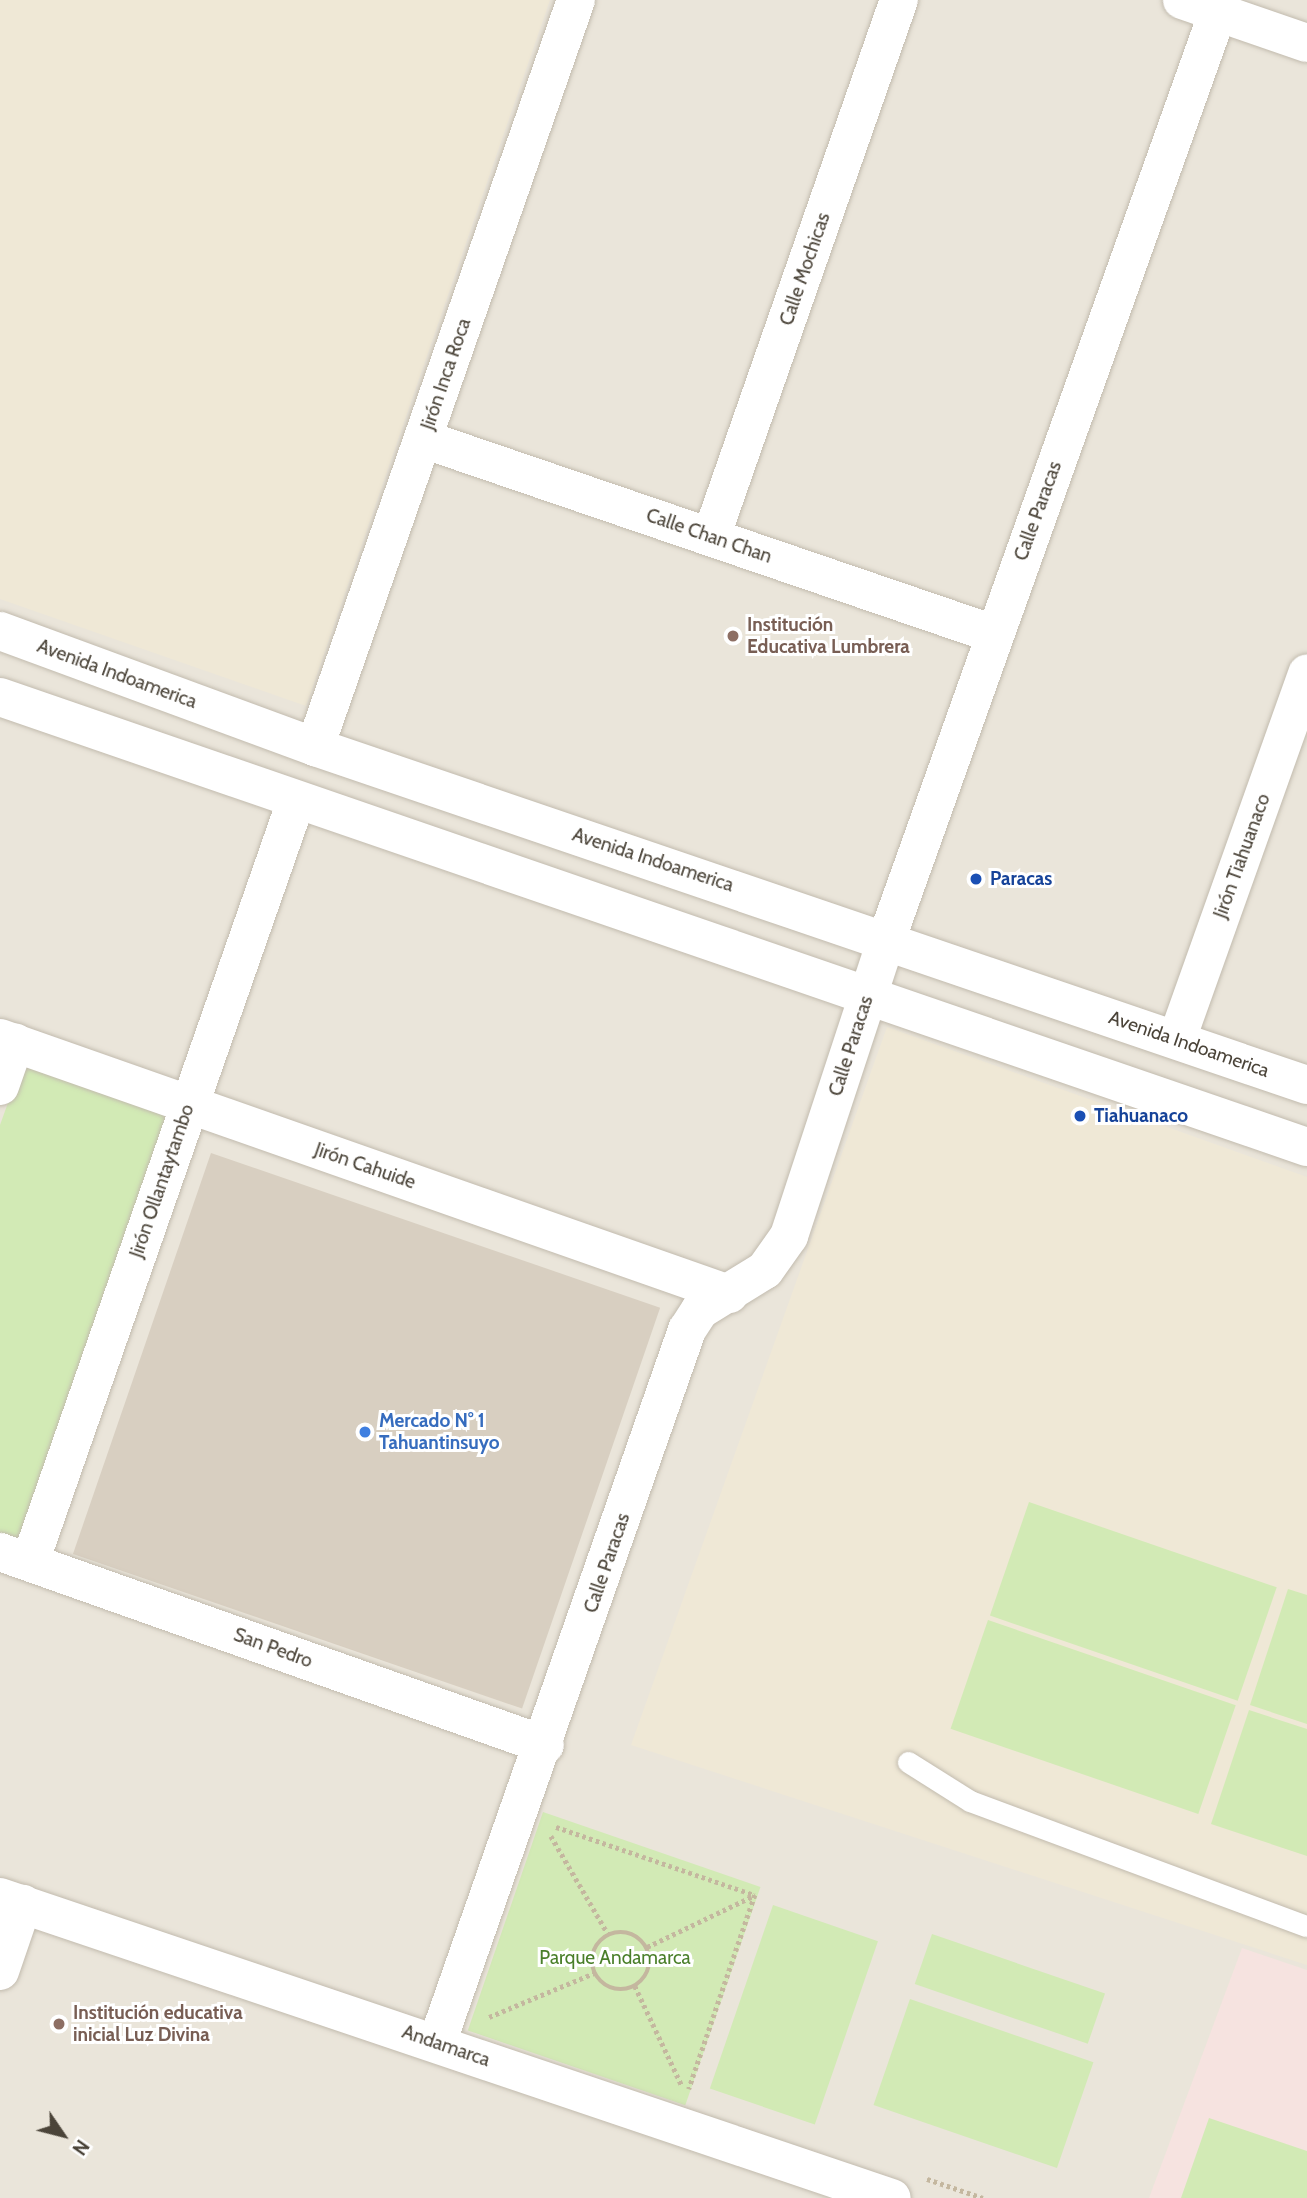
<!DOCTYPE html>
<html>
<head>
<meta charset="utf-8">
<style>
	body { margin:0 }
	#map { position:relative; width:1307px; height:2198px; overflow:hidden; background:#f6f3ec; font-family:Cabin,sans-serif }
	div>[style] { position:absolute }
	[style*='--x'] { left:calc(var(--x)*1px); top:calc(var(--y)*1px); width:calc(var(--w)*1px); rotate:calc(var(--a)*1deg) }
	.residential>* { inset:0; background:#eae5da; transform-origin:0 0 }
	.education>* { inset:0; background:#efe8d6 }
	.medical>* { inset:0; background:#f6e3e0 }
	.green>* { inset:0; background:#d2eab5; transform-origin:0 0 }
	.building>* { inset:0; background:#d8cfc1; transform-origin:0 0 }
	.path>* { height:4.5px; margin-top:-2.25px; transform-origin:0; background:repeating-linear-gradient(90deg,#c4b79f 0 3.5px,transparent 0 7px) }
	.path>.ring { margin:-2.25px; padding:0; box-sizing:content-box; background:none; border:4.5px solid #c4b79f; border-radius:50% }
	.roads { filter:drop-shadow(0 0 2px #c2bbae) drop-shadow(0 0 2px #c2bbae) }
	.service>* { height:21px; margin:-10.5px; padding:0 10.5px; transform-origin:10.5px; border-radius:10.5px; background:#fff }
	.minor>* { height:38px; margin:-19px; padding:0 19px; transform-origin:19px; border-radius:19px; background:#fff }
	.tertiary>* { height:38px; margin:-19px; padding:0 19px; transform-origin:19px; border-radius:19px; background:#fff }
	.dots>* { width:19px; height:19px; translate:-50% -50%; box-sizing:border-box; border:4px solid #fff; border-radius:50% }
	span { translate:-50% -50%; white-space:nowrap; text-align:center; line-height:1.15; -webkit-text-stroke:6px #fff; paint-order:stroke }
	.street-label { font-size:19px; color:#4b4439 }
	.education-label { font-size:19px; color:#785e54; font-weight:700 }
	.left { translate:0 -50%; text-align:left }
	.transit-label { font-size:19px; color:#164399; font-weight:700 }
	.shop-label { font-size:19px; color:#366cbe; font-weight:700 }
	.park-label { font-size:19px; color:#4a7f2a }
	.north { position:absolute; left:28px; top:2100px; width:70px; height:70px; -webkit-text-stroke:5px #fff; paint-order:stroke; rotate:125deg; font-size:19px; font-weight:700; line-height:28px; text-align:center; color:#4b4439 }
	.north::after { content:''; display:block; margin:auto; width:24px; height:32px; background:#4b4439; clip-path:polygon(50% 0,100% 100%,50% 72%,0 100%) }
</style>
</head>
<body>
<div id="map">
	<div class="residential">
		<div style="left:0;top:0;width:1307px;height:2198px"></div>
	</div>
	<div class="education">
		<div style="clip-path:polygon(0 0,550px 0,306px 706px,0 599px)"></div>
		<div style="clip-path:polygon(887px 1027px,1307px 1177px,1307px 1965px,631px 1745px)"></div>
	</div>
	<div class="medical">
		<div style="clip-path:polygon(1242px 1948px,1307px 1970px,1307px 2198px,1149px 2198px)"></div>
	</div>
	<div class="green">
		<div style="clip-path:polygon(24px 1058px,173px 1110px,19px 1552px,0 1546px,0 1125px)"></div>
		<div style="left:1029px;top:1502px;width:262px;height:120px;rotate:19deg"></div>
		<div style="clip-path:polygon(1288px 1589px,1307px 1595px,1307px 1724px,1250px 1705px)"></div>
		<div style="left:988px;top:1620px;width:262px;height:115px;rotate:19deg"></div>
		<div style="clip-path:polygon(1249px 1710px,1307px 1729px,1307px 1856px,1211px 1824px)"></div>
		<div style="left:543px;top:1812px;width:230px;height:231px;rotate:19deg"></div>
		<div style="left:773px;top:1905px;width:111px;height:194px;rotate:19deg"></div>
		<div style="left:932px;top:1934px;width:183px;height:53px;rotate:19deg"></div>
		<div style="left:910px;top:1999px;width:194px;height:112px;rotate:19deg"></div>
		<div style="clip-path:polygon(1209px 2118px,1307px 2151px,1307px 2198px,1181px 2198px)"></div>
	</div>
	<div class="building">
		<div style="left:211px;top:1153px;width:475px;height:424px;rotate:19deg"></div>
	</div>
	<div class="path">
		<div style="--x:556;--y:1827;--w:210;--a:18.9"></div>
		<div style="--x:755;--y:1895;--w:205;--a:108.8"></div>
		<div style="--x:551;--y:1836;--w:113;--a:59.8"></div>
		<div class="ring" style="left:592px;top:1932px;width:53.5px;height:53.5px"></div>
		<div style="--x:647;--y:1947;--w:120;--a:-25.7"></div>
		<div style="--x:635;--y:1986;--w:110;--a:64.8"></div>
		<div style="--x:489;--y:2017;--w:114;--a:-22.7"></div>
		<div style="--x:927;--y:2179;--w:59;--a:18.7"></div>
	</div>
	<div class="roads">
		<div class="service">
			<div style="--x:908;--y:1762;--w:73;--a:32.2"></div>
			<div style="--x:970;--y:1801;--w:359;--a:20.4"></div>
		</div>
		<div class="minor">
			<div style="--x:1182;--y:0;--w:132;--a:19"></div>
			<div style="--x:423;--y:439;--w:603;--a:18.86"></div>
			<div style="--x:711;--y:537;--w:569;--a:-70.71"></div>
			<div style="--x:315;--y:747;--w:791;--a:-70.74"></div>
			<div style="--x:0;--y:1038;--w:773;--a:19.35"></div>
			<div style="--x:1177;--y:1039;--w:388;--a:-70.4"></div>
			<div style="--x:0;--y:1086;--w:46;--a:-70.8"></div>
			<div style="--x:0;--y:1552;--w:578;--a:19.5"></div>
			<div style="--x:30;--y:1562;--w:806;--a:-70.73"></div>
			<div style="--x:0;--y:1897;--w:941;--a:18.65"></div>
			<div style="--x:0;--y:1971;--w:71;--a:-71.1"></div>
			<div style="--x:437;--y:2043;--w:756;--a:-70.68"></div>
			<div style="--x:687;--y:1330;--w:24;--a:-57"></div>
			<div style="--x:700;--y:1310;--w:76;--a:-31.6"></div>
			<div style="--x:765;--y:1270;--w:42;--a:-54.8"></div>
			<div style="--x:789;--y:1236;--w:314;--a:-71.8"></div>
			<div style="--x:887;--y:938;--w:983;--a:-70.33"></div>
		</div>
		<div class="tertiary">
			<div style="--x:0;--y:631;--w:336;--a:20.2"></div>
			<div style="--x:315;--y:747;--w:1048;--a:18.82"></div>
			<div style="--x:0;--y:697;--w:1382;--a:19"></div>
		</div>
	</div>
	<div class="dots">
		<div style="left:733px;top:636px;background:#8d6e63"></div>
		<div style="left:976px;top:879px;background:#1a4fb4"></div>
		<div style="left:1080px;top:1116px;background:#1a4fb4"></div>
		<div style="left:365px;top:1432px;background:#3f7fe0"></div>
		<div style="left:59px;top:2024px;background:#8d6e63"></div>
	</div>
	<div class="street-label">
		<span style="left:805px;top:269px;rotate:-71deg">Calle Mochicas</span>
		<span style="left:446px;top:374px;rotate:-71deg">Jirón Inca Roca</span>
		<span style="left:1038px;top:511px;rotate:-70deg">Calle Paracas</span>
		<span style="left:709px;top:536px;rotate:19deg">Calle Chan Chan</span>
		<span style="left:117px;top:674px;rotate:20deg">Avenida Indoamerica</span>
		<span style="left:1242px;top:856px;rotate:-70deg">Jirón Tiahuanaco</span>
		<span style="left:653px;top:860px;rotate:18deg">Avenida Indoamerica</span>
		<span style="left:1189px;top:1044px;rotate:19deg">Avenida Indoamerica</span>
		<span style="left:851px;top:1046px;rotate:-72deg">Calle Paracas</span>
		<span style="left:365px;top:1166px;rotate:19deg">Jirón Cahuide</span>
		<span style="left:162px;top:1181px;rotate:-71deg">Jirón Ollantaytambo</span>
		<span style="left:607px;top:1563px;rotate:-71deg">Calle Paracas</span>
		<span style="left:273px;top:1648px;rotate:20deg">San Pedro</span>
		<span style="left:446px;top:2046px;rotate:19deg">Andamarca</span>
	</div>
	<div class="education-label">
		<span class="left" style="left:747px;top:636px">Institución<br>Educativa Lumbrera</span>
		<span class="left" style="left:73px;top:2024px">Institución educativa<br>inicial Luz Divina</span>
	</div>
	<div class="transit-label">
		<span class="left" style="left:990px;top:879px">Paracas</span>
		<span class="left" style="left:1094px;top:1116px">Tiahuanaco</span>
	</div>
	<div class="shop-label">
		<span class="left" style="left:379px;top:1432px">Mercado N° 1<br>Tahuantinsuyo</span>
	</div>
	<div class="park-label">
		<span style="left:615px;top:1958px">Parque Andamarca</span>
	</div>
	<div class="north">N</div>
</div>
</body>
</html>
